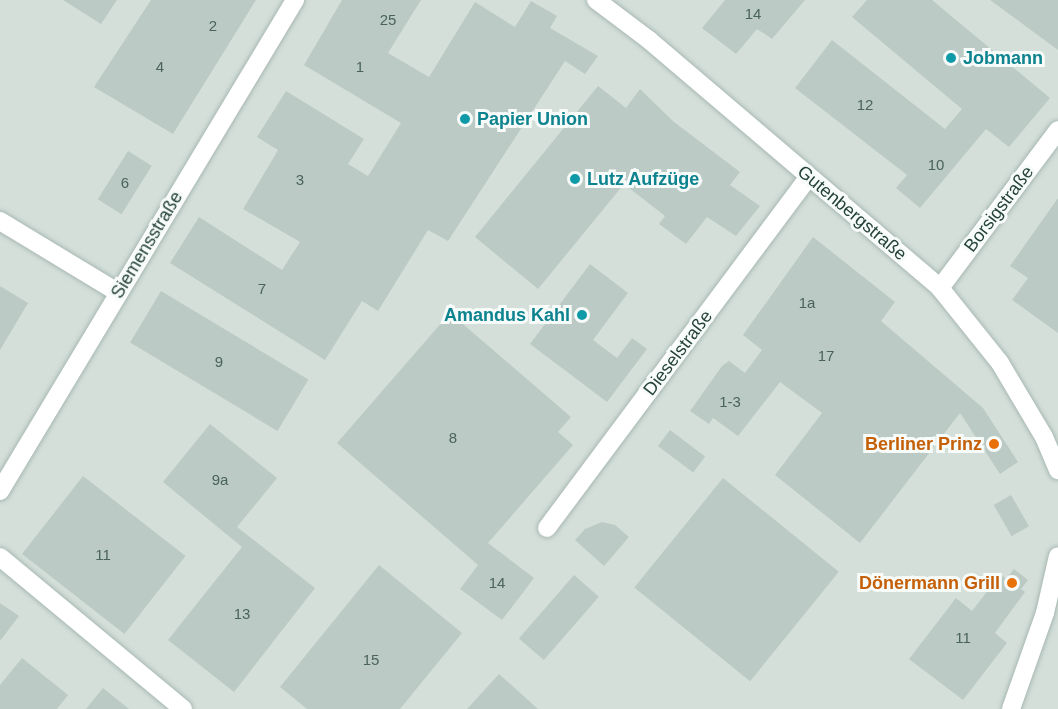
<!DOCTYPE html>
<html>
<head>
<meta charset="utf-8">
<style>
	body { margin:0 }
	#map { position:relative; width:1058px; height:709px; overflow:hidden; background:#e6efeb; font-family:Helvetica,sans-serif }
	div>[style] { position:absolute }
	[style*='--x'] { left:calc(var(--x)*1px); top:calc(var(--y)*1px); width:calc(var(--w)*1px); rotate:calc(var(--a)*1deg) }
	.built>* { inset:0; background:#d4dfda; transform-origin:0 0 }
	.building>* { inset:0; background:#bbcac4; transform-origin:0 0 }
	.roads { filter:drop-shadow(0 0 2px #a8b8b2) drop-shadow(0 0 2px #a8b8b2) }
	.minor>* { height:18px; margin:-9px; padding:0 9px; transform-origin:9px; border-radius:9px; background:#fff }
	.dots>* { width:16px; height:16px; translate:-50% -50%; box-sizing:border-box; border:3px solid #f7fbf9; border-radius:50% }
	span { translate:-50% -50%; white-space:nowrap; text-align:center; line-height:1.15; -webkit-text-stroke:6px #f7fbf9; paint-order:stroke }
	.number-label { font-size:15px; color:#4a645c }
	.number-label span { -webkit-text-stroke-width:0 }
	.culture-label { font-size:18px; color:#0d838f; font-weight:700 }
	.left { translate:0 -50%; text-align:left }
	.right { translate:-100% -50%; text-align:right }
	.street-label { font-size:18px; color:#24423a }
	.food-label { font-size:18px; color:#c56008; font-weight:700 }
</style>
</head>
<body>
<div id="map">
	<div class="built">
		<div style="left:0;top:0;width:1058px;height:709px"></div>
	</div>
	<div class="building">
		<div style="clip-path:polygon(63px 0,117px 0,101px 24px)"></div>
		<div style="clip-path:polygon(151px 0,256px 0,173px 134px,94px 87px)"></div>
		<div style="clip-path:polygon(342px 0,421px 0,388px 53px,429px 77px,475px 2px,515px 27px,531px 1px,557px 16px,550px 28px,598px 56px,585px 74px,565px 61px,448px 241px,428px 230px,378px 311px,362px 301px,325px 360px,170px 263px,199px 217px,282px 270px,300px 242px,243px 209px,278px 150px,257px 137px,286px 91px,364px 139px,348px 164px,368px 176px,401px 123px,304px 65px)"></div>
		<div style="clip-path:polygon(725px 0,805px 0,772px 39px,757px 29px,736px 54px,702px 28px)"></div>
		<div style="clip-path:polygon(867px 0,932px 0,1050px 98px,1009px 147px,986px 129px,920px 208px,896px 188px,907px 175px,795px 88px,832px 40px,945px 129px,962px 109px,852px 17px)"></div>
		<div style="clip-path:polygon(990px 0,1058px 0,1058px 50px)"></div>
		<div style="clip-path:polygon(598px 86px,626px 108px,640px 89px,674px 122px,740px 172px,730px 185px,760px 206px,736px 236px,707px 217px,686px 244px,659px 224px,665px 216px,624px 184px,538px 289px,475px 237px)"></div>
		<div style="left:128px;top:151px;width:28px;height:57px;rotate:32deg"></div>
		<div style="clip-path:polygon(1058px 198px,1058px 333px,1012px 300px,1028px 278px,1010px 266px)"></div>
		<div style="clip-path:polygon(813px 237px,895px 302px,881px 321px,983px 408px,1018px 462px,1000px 474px,960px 413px,860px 543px,775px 475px,822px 413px,780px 382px,738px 436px,713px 418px,709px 424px,690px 411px,722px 366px,729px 361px,745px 373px,762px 350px,743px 335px)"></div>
		<div style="clip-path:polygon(590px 264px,628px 293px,593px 340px,617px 358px,632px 338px,647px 349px,607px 402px,530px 344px)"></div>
		<div style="clip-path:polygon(0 286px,28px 303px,0 350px)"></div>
		<div style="left:161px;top:291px;width:172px;height:60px;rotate:31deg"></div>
		<div style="clip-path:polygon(450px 313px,571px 417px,558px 432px,573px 445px,488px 543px,534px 578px,502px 620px,460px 589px,478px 565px,337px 443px)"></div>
		<div style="clip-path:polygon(210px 424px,277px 478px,237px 527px,315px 588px,234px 692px,168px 640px,242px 547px,163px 482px)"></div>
		<div style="left:670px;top:430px;width:44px;height:20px;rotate:37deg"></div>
		<div style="left:83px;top:476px;width:130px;height:99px;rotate:38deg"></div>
		<div style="left:723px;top:478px;width:149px;height:141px;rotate:39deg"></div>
		<div style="left:1011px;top:495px;width:36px;height:20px;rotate:60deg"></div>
		<div style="clip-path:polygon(602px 522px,615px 525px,629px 537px,604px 566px,575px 540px,585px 529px)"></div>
		<div style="clip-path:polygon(379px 565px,462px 633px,400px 709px,307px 709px,280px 687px)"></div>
		<div style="clip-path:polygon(1014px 569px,1028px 580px,1021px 589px,1025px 592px,995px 633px,1007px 643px,963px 700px,909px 659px,956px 598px,972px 611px,993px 584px,996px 586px,1003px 576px,1006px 579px)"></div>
		<div style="left:574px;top:575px;width:33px;height:84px;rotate:41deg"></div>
		<div style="clip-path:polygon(0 603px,19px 616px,0 641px)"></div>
		<div style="clip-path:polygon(22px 658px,68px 695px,57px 709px,0 709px,0 685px)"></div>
		<div style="clip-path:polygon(499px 674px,538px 709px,467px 709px)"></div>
		<div style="clip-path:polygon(103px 688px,129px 709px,86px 709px)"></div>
	</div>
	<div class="roads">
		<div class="minor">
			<div style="--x:596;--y:0;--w:66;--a:37"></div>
			<div style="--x:649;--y:40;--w:382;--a:40.4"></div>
			<div style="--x:940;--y:288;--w:96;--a:51.3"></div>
			<div style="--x:1000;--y:363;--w:86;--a:59.3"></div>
			<div style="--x:1044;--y:437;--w:36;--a:67"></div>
			<div style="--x:0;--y:221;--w:139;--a:31.2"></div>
			<div style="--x:940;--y:288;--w:197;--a:-53.2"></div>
			<div style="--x:0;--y:491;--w:573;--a:-59"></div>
			<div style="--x:547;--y:528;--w:437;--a:-53.3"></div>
			<div style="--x:0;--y:557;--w:238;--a:39.7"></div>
			<div style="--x:1011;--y:709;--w:102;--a:-70.5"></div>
			<div style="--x:1045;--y:613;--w:58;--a:-77.2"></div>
		</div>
	</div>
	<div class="dots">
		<div style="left:951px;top:58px;background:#0f9aa8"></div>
		<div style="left:465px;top:119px;background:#0f9aa8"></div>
		<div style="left:575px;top:179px;background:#0f9aa8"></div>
		<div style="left:582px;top:315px;background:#0f9aa8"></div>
		<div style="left:994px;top:444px;background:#e8710a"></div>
		<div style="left:1012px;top:583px;background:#e8710a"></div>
	</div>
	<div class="number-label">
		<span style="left:753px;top:14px">14</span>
		<span style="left:388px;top:20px">25</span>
		<span style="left:213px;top:26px">2</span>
		<span style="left:160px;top:67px">4</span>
		<span style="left:360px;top:67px">1</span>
		<span style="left:865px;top:105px">12</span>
		<span style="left:936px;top:165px">10</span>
		<span style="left:300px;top:180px">3</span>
		<span style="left:125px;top:183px">6</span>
		<span style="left:262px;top:289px">7</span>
		<span style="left:807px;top:303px">1a</span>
		<span style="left:826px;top:356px">17</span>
		<span style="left:219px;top:362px">9</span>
		<span style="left:730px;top:402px">1-3</span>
		<span style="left:453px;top:438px">8</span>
		<span style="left:220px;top:480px">9a</span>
		<span style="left:103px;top:555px">11</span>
		<span style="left:497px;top:583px">14</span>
		<span style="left:242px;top:614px">13</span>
		<span style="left:963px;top:638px">11</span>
		<span style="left:371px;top:660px">15</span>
	</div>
	<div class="culture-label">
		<span class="left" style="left:963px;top:58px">Jobmann</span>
		<span class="left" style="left:477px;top:119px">Papier Union</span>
		<span class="left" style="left:587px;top:179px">Lutz Aufzüge</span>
		<span class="right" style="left:570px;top:315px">Amandus Kahl</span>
	</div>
	<div class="street-label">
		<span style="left:999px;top:209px;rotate:-53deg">Borsigstraße</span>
		<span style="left:852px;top:213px;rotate:40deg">Gutenbergstraße</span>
		<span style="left:147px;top:245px;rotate:-59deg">Siemensstraße</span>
		<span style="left:678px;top:353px;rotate:-53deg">Dieselstraße</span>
	</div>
	<div class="food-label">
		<span class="right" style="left:982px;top:444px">Berliner Prinz</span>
		<span class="right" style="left:1000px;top:583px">Dönermann Grill</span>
	</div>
</div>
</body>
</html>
